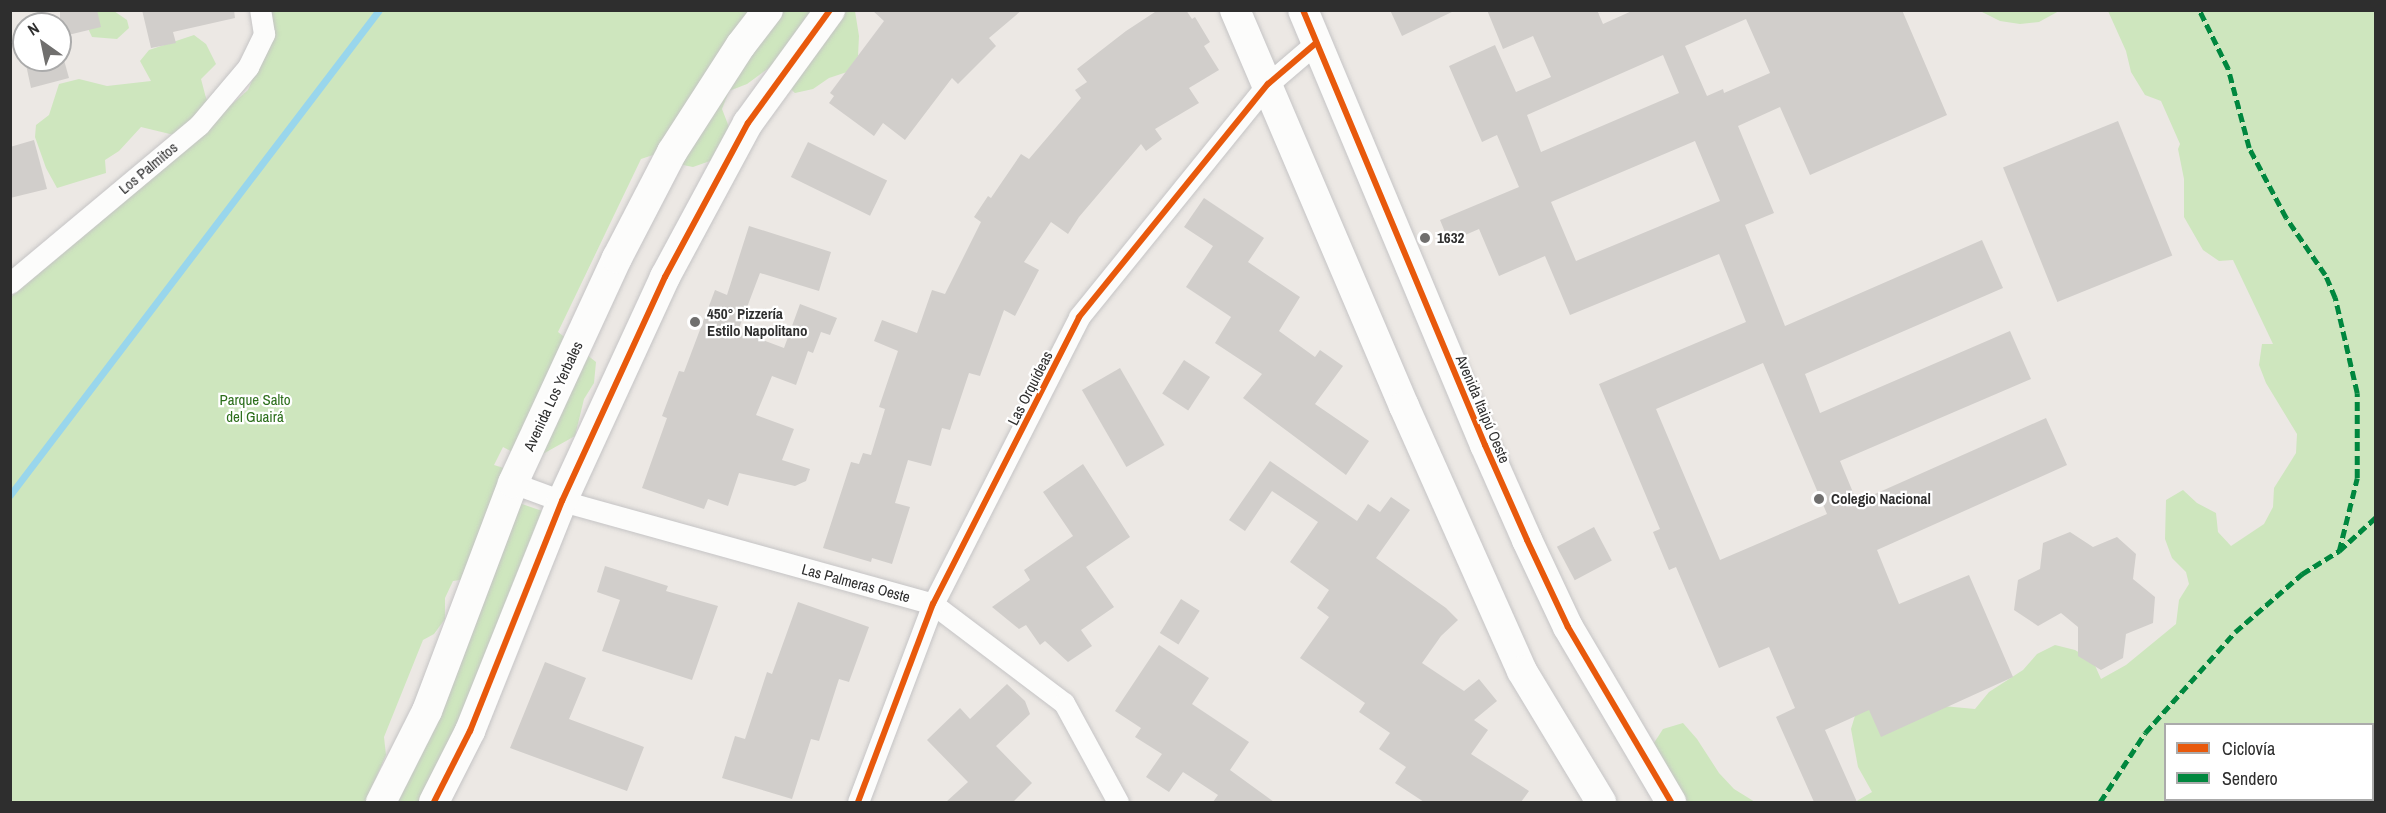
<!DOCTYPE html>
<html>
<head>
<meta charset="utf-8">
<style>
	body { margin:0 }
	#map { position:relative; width:2386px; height:813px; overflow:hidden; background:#ece8e4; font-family:"Archivo Narrow",sans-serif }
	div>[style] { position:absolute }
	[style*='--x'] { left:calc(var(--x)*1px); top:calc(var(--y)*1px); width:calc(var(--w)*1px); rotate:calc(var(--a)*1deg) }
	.green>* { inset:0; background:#cee6be }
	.stream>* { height:7px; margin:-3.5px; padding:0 3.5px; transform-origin:3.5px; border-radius:3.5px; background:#99d6ec }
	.building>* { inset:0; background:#d1cecb; transform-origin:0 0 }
	.roads { filter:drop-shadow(0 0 2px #c5c4c5) drop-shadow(0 0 2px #c5c4c5) }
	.street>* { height:21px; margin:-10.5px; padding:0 10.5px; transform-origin:10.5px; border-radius:10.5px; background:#fcfcfb }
	.secondary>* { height:30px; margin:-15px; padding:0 15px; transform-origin:15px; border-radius:15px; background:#fcfcfb }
	.quiet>* { height:4.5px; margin-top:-2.25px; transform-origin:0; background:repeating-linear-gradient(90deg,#00873e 0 9px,transparent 0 13.5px) }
	.cycleway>* { height:6px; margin:-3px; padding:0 3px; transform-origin:3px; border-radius:3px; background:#e8590c }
	.dots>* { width:16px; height:16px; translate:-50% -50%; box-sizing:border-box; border:3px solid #fff; border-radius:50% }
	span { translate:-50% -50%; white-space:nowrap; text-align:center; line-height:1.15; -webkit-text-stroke:4.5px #fff; paint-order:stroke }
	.street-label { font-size:15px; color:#2e2e2e }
	.poi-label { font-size:15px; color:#2e2e2e; font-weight:700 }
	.left { translate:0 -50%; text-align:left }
	.park-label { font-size:15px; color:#2c6e1b }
	.frame { position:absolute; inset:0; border:12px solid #2e2e2e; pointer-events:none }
	.legend { position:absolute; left:2164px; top:723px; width:210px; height:78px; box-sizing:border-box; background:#fff; border:2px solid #ababab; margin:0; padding:8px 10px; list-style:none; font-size:18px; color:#2e2e2e }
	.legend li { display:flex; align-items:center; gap:12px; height:30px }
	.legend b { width:30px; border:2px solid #ababab }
	.north { position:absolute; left:12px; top:12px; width:60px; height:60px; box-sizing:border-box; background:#fff; border:2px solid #ababab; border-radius:50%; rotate:327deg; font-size:16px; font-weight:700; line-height:24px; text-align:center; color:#2e2e2e }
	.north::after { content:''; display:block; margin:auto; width:21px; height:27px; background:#706f6e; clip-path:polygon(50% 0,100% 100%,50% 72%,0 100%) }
</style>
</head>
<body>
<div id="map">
	<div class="green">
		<div style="clip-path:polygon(85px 11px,114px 11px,127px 20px,129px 28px,117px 39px,92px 37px,85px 22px)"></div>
		<div style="clip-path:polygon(270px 11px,855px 11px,859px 36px,858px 56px,847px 72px,829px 78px,813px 89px,795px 93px,781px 80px,777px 62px,747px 84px,729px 91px,722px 109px,729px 127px,710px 161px,693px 167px,673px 163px,656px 154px,641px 159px,558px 332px,596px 362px,594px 383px,584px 399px,575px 436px,541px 455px,522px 457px,503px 447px,494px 465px,507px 469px,521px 482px,522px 504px,548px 513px,424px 802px,391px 802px,473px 578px,453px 581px,445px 598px,445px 619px,434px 634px,423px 640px,384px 737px,386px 755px,370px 791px,369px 802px,11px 802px,10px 298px,108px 212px,174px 135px,141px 127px,119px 151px,105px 160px,106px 173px,57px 188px,46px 168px,35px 137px,36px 125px,49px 115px,59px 84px,79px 79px,107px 86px,151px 81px,140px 61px,149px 50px,194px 35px,206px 44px,216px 64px,201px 79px,206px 98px,212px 106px,214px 120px,248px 90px,261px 60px)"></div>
		<div style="clip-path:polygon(1980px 11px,2059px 11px,2039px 22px,2020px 24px,2000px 21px)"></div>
		<div style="clip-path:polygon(evenodd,2108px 11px,2375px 11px,2375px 802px,1855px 802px,1872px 792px,1858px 767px,1851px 729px,1857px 709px,1932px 705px,1975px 709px,1989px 692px,2023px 670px,2037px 654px,2055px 645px,2075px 650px,2093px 661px,2101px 679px,2126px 665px,2176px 624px,2179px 600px,2189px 584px,2186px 572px,2172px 558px,2165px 539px,2166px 500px,2183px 490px,2197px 503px,2216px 513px,2218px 532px,2231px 546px,2264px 524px,2273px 507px,2274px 488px,2296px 453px,2297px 434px,2266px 383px,2259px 365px,2262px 344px,2273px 344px,2233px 260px,2219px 261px,2203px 250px,2184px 217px,2184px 179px,2178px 149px,2180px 144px,2161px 101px,2145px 95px,2131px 72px,2126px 51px,2108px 11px,2166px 724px,2372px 724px,2372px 800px,2166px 800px,2166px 724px)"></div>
		<div style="clip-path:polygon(1683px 723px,1697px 739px,1719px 773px,1734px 789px,1755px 802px,1656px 802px,1652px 746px,1663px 729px)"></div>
	</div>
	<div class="stream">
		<div style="--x:10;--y:495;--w:609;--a:-52.74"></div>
	</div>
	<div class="building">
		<div style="clip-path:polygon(60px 10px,97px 10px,101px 27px,60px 37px)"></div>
		<div style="clip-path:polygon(142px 10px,234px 10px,235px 18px,173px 32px,176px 43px,151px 48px)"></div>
		<div style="clip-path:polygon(872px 10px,1022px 10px,989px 38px,996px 46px,958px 84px,952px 78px,905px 140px,883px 123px,874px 136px,829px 103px,834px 96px,830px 93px,884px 21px)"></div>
		<div style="clip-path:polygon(1158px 10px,1186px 10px,1192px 19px,1195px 17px,1210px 42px,1204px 46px,1219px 70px,1189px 88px,1199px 103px,1155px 129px,1162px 139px,1146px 151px,1141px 144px,1079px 217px,1068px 234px,1051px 222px,1024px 262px,1039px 270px,1015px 316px,1004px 310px,980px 376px,969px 373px,950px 430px,942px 428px,931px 466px,908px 460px,895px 503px,910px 507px,892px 564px,872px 558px,871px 562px,823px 548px,851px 462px,859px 464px,863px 453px,871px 455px,885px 409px,879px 407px,898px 351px,874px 341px,882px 320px,917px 333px,932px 290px,945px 294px,981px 222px,974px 217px,988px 196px,991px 198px,1021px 154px,1029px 159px,1081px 98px,1075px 90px,1087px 82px,1077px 69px,1126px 31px)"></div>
		<div style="clip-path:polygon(1390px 10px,1456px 10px,1402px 36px)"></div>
		<div style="clip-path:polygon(evenodd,1487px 10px,1597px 10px,1603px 24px,1634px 10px,1902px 10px,1947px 115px,1810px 175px,1780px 107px,1738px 126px,1774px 213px,1745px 225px,1785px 326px,1982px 240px,2003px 288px,1805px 374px,1820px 413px,2010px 331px,2031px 379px,1840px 461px,1857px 502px,2046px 418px,2067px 465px,1877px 550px,1899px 604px,1969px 575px,2013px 677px,1881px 737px,1869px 710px,1825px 730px,1857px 802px,1814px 802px,1776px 717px,1795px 708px,1769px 647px,1719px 668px,1676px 567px,1669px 570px,1653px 532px,1660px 529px,1599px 384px,1746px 322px,1719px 254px,1570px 315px,1545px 256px,1499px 276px,1479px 229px,1449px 242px,1440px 220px,1519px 187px,1497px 135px,1482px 142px,1449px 66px,1495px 45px,1516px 92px,1551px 77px,1533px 36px,1503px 49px,1487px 10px,1746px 19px,1770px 73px,1724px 93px,1723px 89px,1707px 96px,1685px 46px,1746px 19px,1487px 10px,1663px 55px,1679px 93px,1541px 152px,1527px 115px,1663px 55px,1487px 10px,1695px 141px,1720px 201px,1576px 261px,1551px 202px,1695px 141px,1487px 10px,1763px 363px,1827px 514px,1720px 560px,1656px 409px,1763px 363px)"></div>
		<div style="clip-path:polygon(25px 60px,64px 60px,69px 78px,31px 88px)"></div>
		<div style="left:2118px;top:121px;width:145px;height:124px;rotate:68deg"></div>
		<div style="clip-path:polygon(34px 140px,47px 189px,10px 198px,10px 147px)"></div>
		<div style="left:808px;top:142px;width:88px;height:39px;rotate:26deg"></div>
		<div style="clip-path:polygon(1204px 198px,1264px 238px,1248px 262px,1300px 297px,1279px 331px,1315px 357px,1320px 350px,1343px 366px,1315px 404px,1369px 441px,1346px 475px,1243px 398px,1262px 374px,1215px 343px,1231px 317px,1186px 287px,1213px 246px,1184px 227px)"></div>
		<div style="clip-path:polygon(749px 226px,831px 252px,819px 291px,760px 273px,738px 331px,784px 348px,800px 304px,837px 318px,830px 335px,821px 332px,813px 353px,808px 351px,796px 385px,772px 376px,756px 415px,794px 429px,782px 460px,810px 469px,806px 481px,795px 486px,739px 473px,728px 506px,708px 499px,704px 509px,642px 488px,667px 418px,662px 416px,679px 371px,684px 372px,715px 290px,727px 295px)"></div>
		<div style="left:1184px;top:360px;width:31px;height:40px;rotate:33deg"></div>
		<div style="left:1120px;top:368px;width:89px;height:44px;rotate:60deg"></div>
		<div style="clip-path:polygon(1270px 461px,1357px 521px,1368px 504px,1380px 512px,1391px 497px,1410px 510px,1376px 558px,1446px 608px,1458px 620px,1441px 636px,1422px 663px,1464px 691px,1479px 679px,1497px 701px,1474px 720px,1488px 730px,1471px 754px,1529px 791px,1521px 802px,1424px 802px,1395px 783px,1406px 767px,1379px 749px,1390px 733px,1359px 712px,1365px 703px,1300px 658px,1329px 617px,1317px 608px,1329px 590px,1290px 562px,1318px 522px,1272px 491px,1245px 531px,1229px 520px)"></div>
		<div style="clip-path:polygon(1083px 464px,1130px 537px,1086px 567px,1114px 607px,1081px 630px,1092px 646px,1068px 662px,1045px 641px,1040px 645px,1026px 625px,1019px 629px,992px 607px,1030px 580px,1024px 570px,1073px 536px,1043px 492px)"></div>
		<div style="left:1594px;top:527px;width:38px;height:42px;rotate:62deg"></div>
		<div style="clip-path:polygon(2070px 532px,2093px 547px,2117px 537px,2136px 554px,2133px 579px,2155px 597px,2153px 623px,2126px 634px,2123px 658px,2101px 670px,2078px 656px,2078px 627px,2061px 613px,2038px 626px,2014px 610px,2018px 580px,2040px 569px,2043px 543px)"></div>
		<div style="clip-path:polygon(605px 566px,668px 586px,666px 591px,718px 606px,692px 680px,602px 651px,620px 600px,597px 592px)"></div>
		<div style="left:1181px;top:599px;width:22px;height:40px;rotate:32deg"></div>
		<div style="clip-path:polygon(798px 602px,869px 627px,849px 682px,839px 679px,819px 741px,811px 739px,792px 799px,722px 778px,735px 736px,745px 739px,767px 672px,772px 674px)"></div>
		<div style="clip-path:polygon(1159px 645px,1209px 678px,1192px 704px,1249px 742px,1230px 770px,1274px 802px,1213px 802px,1218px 795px,1183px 772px,1169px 792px,1146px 777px,1162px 754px,1135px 737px,1141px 728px,1115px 711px)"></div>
		<div style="clip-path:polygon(545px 662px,586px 678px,569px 719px,644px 747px,627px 791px,510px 748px)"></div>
		<div style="clip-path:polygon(1007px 684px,1025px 701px,1030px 714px,996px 746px,1032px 783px,1013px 802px,946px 802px,968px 782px,927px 740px,960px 708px,970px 719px)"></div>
	</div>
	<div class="roads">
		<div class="street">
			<div style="--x:10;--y:283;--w:246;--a:-39.9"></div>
			<div style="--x:199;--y:125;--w:76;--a:-49.8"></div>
			<div style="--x:248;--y:67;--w:37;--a:-64"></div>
			<div style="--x:264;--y:34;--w:24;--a:-99"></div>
			<div style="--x:513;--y:483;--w:52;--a:20.2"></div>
			<div style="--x:562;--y:501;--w:385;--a:15.5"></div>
			<div style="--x:933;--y:604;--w:164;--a:37.1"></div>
			<div style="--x:1064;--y:703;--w:113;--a:61.4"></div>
			<div style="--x:858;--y:802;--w:212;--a:-69.3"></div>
			<div style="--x:933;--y:604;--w:322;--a:-63"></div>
			<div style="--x:1079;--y:317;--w:300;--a:-51"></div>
			<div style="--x:1268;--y:84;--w:63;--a:-40.5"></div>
		</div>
		<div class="secondary">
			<div style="--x:1235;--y:10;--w:431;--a:66.9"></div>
			<div style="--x:1404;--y:406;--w:290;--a:66"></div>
			<div style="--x:1522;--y:671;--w:153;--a:58.9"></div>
			<div style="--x:1303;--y:10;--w:472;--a:67.3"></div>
			<div style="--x:1485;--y:445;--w:104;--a:66.1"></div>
			<div style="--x:1527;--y:540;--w:96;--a:64.8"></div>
			<div style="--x:1568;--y:627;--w:203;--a:59.5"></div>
			<div style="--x:381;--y:802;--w:102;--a:-63.2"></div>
			<div style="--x:427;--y:711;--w:244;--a:-69.3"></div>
			<div style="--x:513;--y:483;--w:248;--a:-65.2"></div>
			<div style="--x:617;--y:258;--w:119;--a:-62.6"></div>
			<div style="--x:672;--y:152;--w:127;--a:-57.2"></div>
			<div style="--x:741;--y:45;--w:44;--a:-52.4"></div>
			<div style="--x:434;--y:802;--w:80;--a:-63.1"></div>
			<div style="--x:470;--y:731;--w:248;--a:-68.2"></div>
			<div style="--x:562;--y:501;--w:247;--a:-65.3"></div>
			<div style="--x:665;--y:277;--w:175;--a:-61.7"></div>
			<div style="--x:748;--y:123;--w:140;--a:-54"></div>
		</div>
	</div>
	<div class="quiet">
		<div style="--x:2339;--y:551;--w:50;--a:-42.6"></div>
		<div style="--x:2100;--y:802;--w:82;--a:-56.9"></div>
		<div style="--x:2145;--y:733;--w:135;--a:-48.3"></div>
		<div style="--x:2235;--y:632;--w:89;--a:-40.9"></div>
		<div style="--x:2302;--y:574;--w:44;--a:-31.9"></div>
		<div style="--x:2339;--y:551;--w:75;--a:-76.1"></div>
		<div style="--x:2357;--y:478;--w:85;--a:-90"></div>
		<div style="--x:2357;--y:393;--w:98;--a:-103"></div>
		<div style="--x:2335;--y:298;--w:25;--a:-113"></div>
		<div style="--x:2325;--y:275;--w:69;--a:-124.4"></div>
		<div style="--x:2286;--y:218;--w:79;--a:-117.9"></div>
		<div style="--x:2249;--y:148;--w:82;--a:-104.9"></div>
		<div style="--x:2228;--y:69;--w:66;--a:-116.2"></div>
	</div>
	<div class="cycleway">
		<div style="--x:1303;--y:10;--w:472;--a:67.3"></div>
		<div style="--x:1485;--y:445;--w:104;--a:66.1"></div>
		<div style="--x:1527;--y:540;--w:96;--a:64.8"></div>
		<div style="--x:1568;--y:627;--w:203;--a:59.5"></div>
		<div style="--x:434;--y:802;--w:80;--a:-63.1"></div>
		<div style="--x:470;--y:731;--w:248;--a:-68.2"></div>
		<div style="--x:562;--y:501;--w:247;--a:-65.3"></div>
		<div style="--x:665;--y:277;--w:175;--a:-61.7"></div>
		<div style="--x:748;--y:123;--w:140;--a:-54"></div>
		<div style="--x:858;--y:802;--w:212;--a:-69.3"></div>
		<div style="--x:933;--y:604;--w:322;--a:-63"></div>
		<div style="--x:1079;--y:317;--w:300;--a:-51"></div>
		<div style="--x:1268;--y:84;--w:63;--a:-40.5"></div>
	</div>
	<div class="dots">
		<div style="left:1425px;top:238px;background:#706f6e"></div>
		<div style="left:695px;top:322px;background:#706f6e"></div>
		<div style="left:1819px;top:499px;background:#706f6e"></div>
	</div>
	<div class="street-label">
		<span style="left:148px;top:168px;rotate:-40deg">Los Palmitos</span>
		<span style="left:1030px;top:388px;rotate:-63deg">Las Orquídeas</span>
		<span style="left:553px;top:396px;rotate:-65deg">Avenida Los Yerbales</span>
		<span style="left:1483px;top:409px;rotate:67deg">Avenida Itaipú Oeste</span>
		<span style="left:856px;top:583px;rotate:15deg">Las Palmeras Oeste</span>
	</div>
	<div class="poi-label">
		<span class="left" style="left:1437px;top:238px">1632</span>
		<span class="left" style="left:707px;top:322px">450° Pizzería<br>Estilo Napolitano</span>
		<span class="left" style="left:1831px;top:499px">Colegio Nacional</span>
	</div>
	<div class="park-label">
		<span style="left:255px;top:408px">Parque Salto<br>del Guairá</span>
	</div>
	<div class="frame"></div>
	<ul class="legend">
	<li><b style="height:8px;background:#e8590c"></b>Ciclovía</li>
	<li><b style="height:8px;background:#00873e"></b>Sendero</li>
	</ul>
	<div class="north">N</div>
</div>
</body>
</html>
